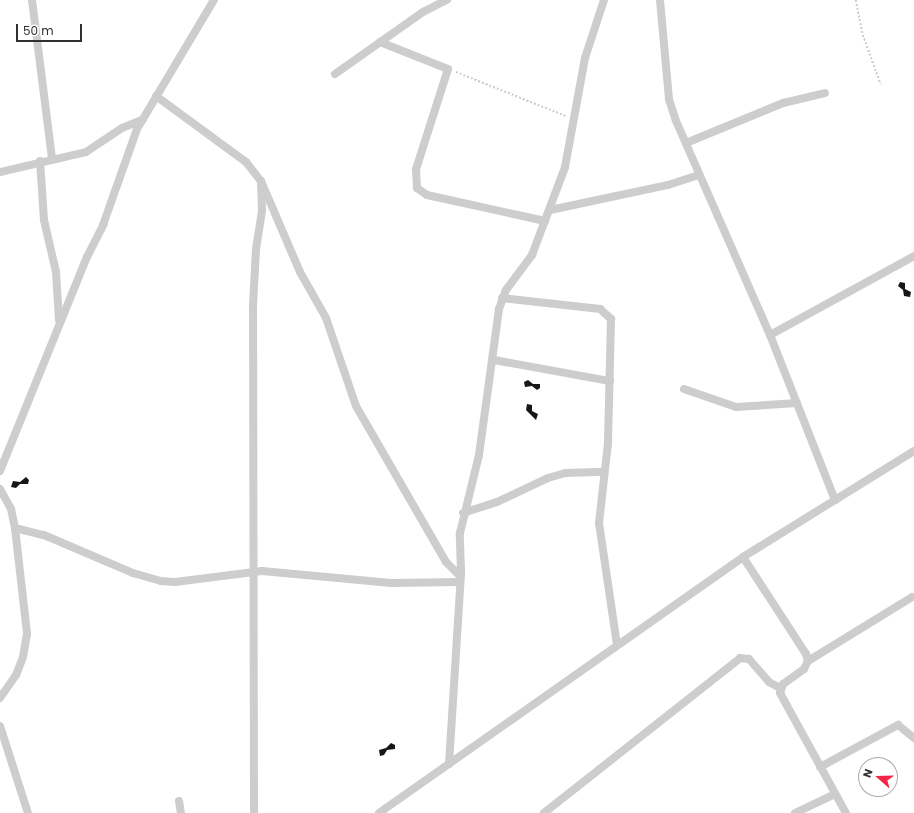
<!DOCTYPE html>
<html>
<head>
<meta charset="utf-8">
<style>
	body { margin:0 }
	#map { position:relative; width:914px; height:813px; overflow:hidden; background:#fff; font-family:Poppins,sans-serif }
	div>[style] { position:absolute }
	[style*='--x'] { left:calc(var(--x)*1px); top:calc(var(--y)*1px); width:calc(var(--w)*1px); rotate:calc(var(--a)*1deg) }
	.building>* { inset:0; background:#171717 }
	.path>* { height:1.5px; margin-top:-0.75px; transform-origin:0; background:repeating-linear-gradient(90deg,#cdcdcd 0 2px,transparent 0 4px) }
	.street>* { height:8px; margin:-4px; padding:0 4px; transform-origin:4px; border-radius:4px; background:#cdcdcd }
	span { translate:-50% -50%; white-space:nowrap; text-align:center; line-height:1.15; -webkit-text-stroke:4px #fff; paint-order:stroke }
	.north { position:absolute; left:858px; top:757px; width:40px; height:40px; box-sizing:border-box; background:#fff; border:1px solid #acacac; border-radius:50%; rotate:290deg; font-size:11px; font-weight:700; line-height:16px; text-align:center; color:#303030 }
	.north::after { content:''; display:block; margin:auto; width:14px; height:18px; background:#f5254a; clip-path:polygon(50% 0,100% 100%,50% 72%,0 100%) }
	.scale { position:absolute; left:16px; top:24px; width:66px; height:18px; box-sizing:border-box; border:2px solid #303030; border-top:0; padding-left:5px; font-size:12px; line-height:14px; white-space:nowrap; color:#303030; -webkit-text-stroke:3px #fff; paint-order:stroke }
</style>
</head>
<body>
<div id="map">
	<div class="building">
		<div style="clip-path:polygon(900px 282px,905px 283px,905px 289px,911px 292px,910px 297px,904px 296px,903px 290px,898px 286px)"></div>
		<div style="clip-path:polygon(528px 380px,533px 384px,540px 384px,540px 388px,537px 390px,532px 386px,525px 387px,524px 382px)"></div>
		<div style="clip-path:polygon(527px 404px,532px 405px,532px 411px,538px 414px,536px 420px,526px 410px)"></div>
		<div style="clip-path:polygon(26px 477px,29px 480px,28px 484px,20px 484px,16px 488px,11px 487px,13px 481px,20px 482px)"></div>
		<div style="clip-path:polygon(391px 743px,395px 745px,395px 749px,387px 750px,384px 755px,380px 756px,379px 750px,386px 748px)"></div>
	</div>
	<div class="path">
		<div style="--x:856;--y:0;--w:36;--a:79"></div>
		<div style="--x:863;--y:35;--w:53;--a:70.2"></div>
		<div style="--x:456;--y:72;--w:118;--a:21.8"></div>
	</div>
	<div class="street">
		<div style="--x:32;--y:0;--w:159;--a:82.8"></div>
		<div style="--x:380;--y:42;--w:73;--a:21.7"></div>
		<div style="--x:448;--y:69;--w:105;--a:107.7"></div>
		<div style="--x:416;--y:169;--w:19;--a:87"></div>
		<div style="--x:417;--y:188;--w:12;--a:35"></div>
		<div style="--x:427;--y:195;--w:121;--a:12.4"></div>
		<div style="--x:335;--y:74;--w:108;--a:-35.2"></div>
		<div style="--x:423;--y:12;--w:27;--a:-27"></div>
		<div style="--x:156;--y:96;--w:112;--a:36.3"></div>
		<div style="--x:246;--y:162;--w:24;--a:52"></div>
		<div style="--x:261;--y:181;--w:99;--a:66.8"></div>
		<div style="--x:300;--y:272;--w:53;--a:60.5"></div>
		<div style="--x:326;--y:318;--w:93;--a:71.2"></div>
		<div style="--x:356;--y:406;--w:180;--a:60"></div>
		<div style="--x:446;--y:562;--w:20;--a:45"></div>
		<div style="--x:686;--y:143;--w:105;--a:-22.4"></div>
		<div style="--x:783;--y:103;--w:43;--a:-13.4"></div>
		<div style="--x:40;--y:161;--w:59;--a:86.1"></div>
		<div style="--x:44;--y:220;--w:53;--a:77"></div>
		<div style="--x:56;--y:272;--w:48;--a:86.4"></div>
		<div style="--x:0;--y:172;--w:88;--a:-13.1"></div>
		<div style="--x:86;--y:152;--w:43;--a:-33.7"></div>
		<div style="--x:122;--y:128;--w:22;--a:-22"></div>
		<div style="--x:550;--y:210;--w:121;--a:-12"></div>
		<div style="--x:668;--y:185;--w:33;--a:-18"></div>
		<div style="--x:502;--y:298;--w:99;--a:6.4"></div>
		<div style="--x:600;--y:309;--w:15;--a:42"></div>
		<div style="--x:611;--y:319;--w:124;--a:91.4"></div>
		<div style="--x:608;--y:443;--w:81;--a:96.4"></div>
		<div style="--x:599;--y:523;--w:123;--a:81.6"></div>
		<div style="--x:770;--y:335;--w:164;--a:-28.7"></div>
		<div style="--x:494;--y:360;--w:118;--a:10.3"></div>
		<div style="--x:684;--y:389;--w:55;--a:19.1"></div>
		<div style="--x:736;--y:407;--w:61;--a:-3.8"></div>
		<div style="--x:0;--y:471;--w:231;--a:-67.9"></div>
		<div style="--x:87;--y:257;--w:36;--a:-63"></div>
		<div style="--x:103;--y:225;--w:102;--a:-70.5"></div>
		<div style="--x:137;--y:129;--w:150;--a:-59.2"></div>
		<div style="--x:0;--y:489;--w:23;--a:61"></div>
		<div style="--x:11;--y:509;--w:19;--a:78"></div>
		<div style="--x:15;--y:528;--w:107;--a:83.5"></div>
		<div style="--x:27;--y:634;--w:23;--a:100"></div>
		<div style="--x:23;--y:657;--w:19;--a:111"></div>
		<div style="--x:16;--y:675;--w:28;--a:125"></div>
		<div style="--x:835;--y:500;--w:93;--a:-31.8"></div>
		<div style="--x:463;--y:513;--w:36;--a:-18"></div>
		<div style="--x:497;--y:502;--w:56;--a:-25.2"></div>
		<div style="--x:548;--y:478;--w:19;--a:-16"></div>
		<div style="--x:566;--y:473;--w:38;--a:-2"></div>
		<div style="--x:15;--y:528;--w:30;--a:14"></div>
		<div style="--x:44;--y:535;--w:97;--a:23.1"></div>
		<div style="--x:133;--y:573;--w:29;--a:16"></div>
		<div style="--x:161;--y:581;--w:14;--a:4"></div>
		<div style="--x:175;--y:582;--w:88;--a:-7.2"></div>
		<div style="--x:262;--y:571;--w:130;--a:5.3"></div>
		<div style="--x:391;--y:583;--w:69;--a:-0.8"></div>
		<div style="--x:743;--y:557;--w:116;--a:57"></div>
		<div style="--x:806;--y:654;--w:7;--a:74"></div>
		<div style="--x:808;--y:661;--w:9;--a:117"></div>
		<div style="--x:804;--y:669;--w:26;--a:144"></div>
		<div style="--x:783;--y:684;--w:9;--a:108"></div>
		<div style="--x:780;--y:693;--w:137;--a:61.2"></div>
		<div style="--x:808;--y:661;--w:122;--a:-31.6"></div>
		<div style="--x:0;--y:726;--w:91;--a:72.2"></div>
		<div style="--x:449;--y:764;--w:193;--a:-86.4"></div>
		<div style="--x:461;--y:571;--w:38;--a:-92"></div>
		<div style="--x:460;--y:533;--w:80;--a:-76.3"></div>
		<div style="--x:479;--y:455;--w:147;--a:-82.2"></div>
		<div style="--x:499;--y:309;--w:20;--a:-70"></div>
		<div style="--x:506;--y:290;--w:44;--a:-53.4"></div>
		<div style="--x:532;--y:255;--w:94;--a:-69.4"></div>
		<div style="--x:565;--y:167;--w:111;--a:-79.6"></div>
		<div style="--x:585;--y:58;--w:61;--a:-71.9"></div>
		<div style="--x:820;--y:767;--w:89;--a:-28.3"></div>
		<div style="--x:898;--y:725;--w:21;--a:39"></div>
		<div style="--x:179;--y:801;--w:12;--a:81"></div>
		<div style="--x:254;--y:813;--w:507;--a:-90.11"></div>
		<div style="--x:253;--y:306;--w:57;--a:-87"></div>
		<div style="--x:256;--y:249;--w:39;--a:-81"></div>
		<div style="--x:262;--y:210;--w:29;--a:-92"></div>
		<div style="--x:379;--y:813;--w:445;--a:-35.1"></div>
		<div style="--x:743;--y:557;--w:108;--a:-31.8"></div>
		<div style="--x:835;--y:500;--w:177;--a:-111.5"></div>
		<div style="--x:770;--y:335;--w:234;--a:-113.7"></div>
		<div style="--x:676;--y:121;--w:23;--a:-108"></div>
		<div style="--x:669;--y:99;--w:99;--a:-95.2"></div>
		<div style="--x:544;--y:813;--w:250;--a:-38.3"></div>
		<div style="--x:740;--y:658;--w:9;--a:6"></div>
		<div style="--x:749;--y:659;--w:30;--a:49"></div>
		<div style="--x:769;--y:682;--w:13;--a:29"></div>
		<div style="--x:795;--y:813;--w:44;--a:-25.4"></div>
	</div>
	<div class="north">N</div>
	<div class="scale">50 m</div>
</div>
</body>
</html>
